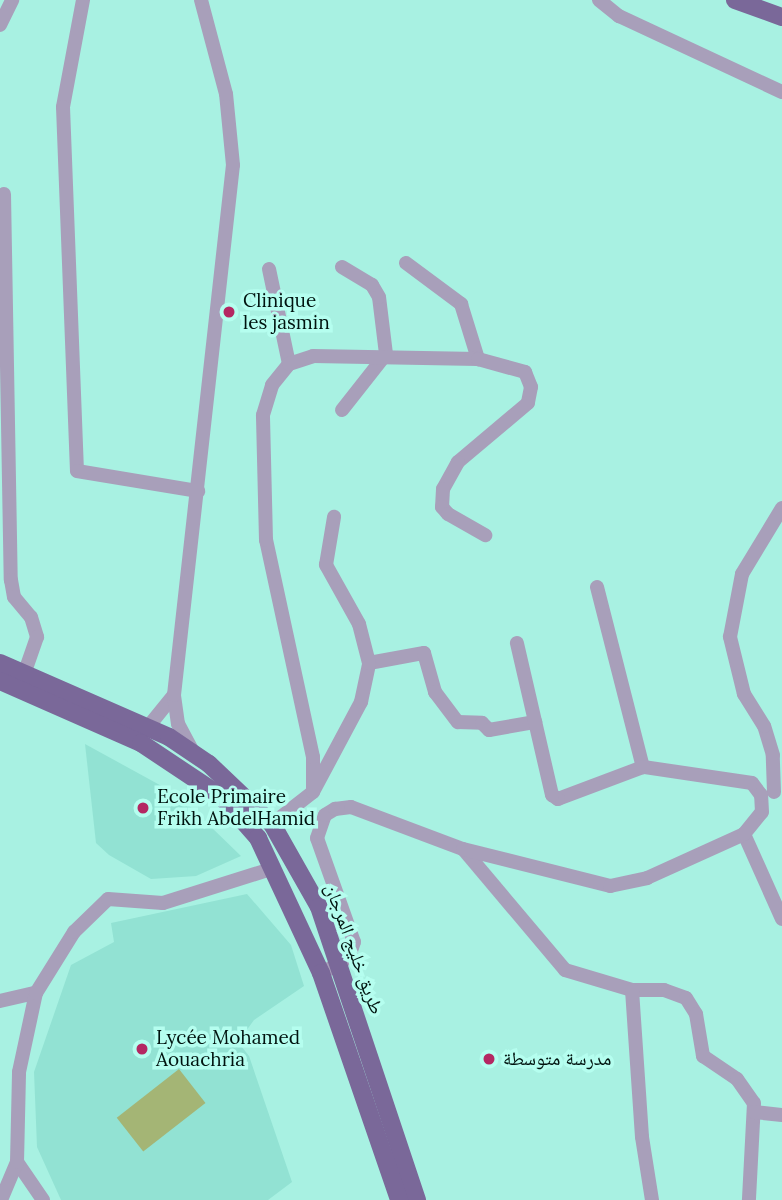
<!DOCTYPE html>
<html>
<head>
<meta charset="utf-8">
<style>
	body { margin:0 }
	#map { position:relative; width:782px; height:1200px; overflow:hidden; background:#a8f1e2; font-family:Lora,"Noto Naskh Arabic",serif }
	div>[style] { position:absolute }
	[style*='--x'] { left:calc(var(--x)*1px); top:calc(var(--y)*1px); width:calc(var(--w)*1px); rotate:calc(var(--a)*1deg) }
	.built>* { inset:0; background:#92e2d3 }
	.green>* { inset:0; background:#a4b575; transform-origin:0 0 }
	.minor>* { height:14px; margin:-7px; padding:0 7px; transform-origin:7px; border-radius:7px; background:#a89fba }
	.major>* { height:18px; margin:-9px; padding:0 9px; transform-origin:9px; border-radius:9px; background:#7a6899 }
	.dots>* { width:19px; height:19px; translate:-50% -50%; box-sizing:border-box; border:4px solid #b5feef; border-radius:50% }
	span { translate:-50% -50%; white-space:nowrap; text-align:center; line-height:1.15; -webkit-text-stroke:7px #b5feef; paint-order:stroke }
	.poi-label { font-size:19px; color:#00130f }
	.left { translate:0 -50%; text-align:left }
	.street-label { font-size:19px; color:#00130f }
</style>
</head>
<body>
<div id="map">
	<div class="built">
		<div style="clip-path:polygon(85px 744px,178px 795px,241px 856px,196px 876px,151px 879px,109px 855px,96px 843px)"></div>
		<div style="clip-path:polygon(247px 894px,291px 945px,304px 986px,254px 1020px,238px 1042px,249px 1056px,292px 1182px,268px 1200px,61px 1200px,37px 1147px,34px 1072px,71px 965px,114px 942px,111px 923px)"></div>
	</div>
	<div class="green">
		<div style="left:179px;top:1069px;width:43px;height:79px;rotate:52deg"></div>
	</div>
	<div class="minor">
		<div style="--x:83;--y:0;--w:109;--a:100.6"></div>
		<div style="--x:63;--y:107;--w:364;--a:87.8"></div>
		<div style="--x:77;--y:471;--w:123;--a:9.4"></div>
		<div style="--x:599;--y:0;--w:26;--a:39"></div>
		<div style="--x:619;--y:16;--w:180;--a:25"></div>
		<div style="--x:0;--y:25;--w:28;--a:-64"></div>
		<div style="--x:4;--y:194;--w:386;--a:89"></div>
		<div style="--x:11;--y:580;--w:17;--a:80"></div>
		<div style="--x:14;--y:597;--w:26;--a:50"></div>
		<div style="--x:31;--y:617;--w:21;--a:73"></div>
		<div style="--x:37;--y:637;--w:49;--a:109.2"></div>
		<div style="--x:406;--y:263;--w:69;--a:36.7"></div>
		<div style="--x:461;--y:304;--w:58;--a:72.8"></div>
		<div style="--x:269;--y:269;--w:97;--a:78.1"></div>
		<div style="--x:342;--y:410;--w:71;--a:-51.8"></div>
		<div style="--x:386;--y:354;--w:57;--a:-97"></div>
		<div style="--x:379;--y:297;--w:14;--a:-120"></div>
		<div style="--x:372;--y:285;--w:35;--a:-149"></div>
		<div style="--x:597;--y:587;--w:186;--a:75.7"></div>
		<div style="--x:369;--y:663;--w:56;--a:-10.3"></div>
		<div style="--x:424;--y:653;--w:41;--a:74.2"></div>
		<div style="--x:435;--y:692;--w:38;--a:53"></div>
		<div style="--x:458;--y:722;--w:24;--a:2"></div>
		<div style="--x:482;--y:723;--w:10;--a:45"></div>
		<div style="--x:489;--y:730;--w:47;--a:-9.9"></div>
		<div style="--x:148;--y:727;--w:40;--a:-51"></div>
		<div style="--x:192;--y:750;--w:30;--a:-118"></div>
		<div style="--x:178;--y:724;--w:29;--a:-98"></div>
		<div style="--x:174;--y:695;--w:533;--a:-83.65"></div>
		<div style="--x:233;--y:165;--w:71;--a:-95.6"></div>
		<div style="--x:226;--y:94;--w:97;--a:-104.9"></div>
		<div style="--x:314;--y:790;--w:100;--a:-61.9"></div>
		<div style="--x:361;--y:702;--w:40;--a:-78"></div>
		<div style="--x:369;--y:663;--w:40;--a:-104.4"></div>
		<div style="--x:359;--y:624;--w:68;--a:-119.2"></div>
		<div style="--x:326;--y:565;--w:49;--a:-80.5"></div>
		<div style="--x:774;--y:792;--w:37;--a:-92"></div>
		<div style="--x:773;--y:755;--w:30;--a:-107"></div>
		<div style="--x:764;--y:726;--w:38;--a:-122"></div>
		<div style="--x:744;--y:694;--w:59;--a:-103.8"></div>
		<div style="--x:730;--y:637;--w:64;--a:-79.2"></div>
		<div style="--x:742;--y:574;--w:77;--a:-58.8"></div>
		<div style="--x:272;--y:824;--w:52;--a:-38"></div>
		<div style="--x:313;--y:792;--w:35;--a:-90"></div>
		<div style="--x:313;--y:757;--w:222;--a:-102.2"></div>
		<div style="--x:266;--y:540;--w:125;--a:-91.4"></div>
		<div style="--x:263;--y:415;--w:31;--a:-73"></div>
		<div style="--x:272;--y:385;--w:27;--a:-51"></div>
		<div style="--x:289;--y:364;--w:25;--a:-18"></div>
		<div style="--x:313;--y:356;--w:165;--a:1"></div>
		<div style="--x:478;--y:359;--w:49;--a:15.5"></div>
		<div style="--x:525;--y:372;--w:16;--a:68"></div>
		<div style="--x:531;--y:387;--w:16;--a:101"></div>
		<div style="--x:528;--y:403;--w:92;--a:139.9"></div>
		<div style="--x:458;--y:462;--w:31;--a:119"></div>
		<div style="--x:443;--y:489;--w:18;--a:93"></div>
		<div style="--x:442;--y:507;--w:9;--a:49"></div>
		<div style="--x:448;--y:514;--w:43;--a:29.6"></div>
		<div style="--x:744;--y:834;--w:93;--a:65.9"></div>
		<div style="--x:464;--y:850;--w:157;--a:49.9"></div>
		<div style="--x:565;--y:970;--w:70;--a:16.6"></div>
		<div style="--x:632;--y:990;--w:32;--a:0"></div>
		<div style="--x:664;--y:990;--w:23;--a:20"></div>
		<div style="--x:686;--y:998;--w:19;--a:58"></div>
		<div style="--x:696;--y:1014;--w:43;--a:80.5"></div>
		<div style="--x:703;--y:1056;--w:41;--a:34.1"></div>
		<div style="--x:737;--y:1079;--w:29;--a:55"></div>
		<div style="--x:754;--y:1103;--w:97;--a:93"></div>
		<div style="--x:329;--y:969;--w:23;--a:-31"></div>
		<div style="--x:349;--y:957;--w:16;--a:-72"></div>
		<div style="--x:354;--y:942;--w:110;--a:-109.6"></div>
		<div style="--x:317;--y:838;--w:24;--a:-71"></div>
		<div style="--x:325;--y:815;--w:12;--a:-31"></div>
		<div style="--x:335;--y:809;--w:16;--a:-7"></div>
		<div style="--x:351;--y:807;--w:120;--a:20.6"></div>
		<div style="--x:463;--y:849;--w:152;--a:14.1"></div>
		<div style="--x:610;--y:886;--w:38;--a:-12"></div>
		<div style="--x:647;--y:878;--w:107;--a:-24.4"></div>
		<div style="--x:744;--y:834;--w:28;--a:-51"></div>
		<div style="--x:762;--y:812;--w:17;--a:-93"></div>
		<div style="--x:761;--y:795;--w:15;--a:-127"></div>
		<div style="--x:752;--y:783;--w:110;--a:-171.6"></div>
		<div style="--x:643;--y:767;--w:91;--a:159.4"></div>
		<div style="--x:558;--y:799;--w:7;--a:-146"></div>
		<div style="--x:552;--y:795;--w:156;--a:-103"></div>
		<div style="--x:632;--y:990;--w:147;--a:86.1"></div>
		<div style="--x:642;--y:1137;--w:64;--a:81"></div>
		<div style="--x:0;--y:1001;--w:37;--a:-13"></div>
		<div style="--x:754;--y:1112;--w:28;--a:6"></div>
		<div style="--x:17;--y:1162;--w:46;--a:55.6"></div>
		<div style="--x:1;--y:1200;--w:41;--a:-67.2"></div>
		<div style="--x:17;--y:1162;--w:90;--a:-88.7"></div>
		<div style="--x:19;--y:1072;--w:81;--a:-77.9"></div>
		<div style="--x:36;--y:993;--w:72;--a:-58.1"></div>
		<div style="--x:74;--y:932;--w:47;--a:-44.1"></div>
		<div style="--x:108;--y:899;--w:55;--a:4.2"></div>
		<div style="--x:163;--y:903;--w:116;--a:-17.5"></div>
	</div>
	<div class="major">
		<div style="--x:735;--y:0;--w:50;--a:19.9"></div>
		<div style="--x:0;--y:663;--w:184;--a:23.6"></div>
		<div style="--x:169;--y:737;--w:48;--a:34"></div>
		<div style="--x:209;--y:764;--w:87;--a:43.6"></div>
		<div style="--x:272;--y:824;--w:95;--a:60.5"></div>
		<div style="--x:319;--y:907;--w:309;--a:71.5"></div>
		<div style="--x:0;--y:681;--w:154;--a:23.7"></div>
		<div style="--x:141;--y:743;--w:97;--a:33.7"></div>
		<div style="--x:222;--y:797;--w:55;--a:48.7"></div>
		<div style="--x:258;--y:838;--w:149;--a:65"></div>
		<div style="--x:321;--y:973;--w:240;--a:71"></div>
	</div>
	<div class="dots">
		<div style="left:229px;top:312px;background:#b42863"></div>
		<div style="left:143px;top:808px;background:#b42863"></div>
		<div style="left:142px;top:1049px;background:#b42863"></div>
		<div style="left:489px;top:1059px;background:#b42863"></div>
	</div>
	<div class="poi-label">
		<span class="left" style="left:243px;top:312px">Clinique<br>les jasmin</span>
		<span class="left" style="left:157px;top:808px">Ecole Primaire<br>Frikh AbdelHamid</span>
		<span class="left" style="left:156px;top:1049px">Lycée Mohamed<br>Aouachria</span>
		<span class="left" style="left:503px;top:1059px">مدرسة متوسطة</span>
	</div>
	<div class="street-label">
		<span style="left:354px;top:949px;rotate:70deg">طريق خليج المرجان</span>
	</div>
</div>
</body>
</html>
